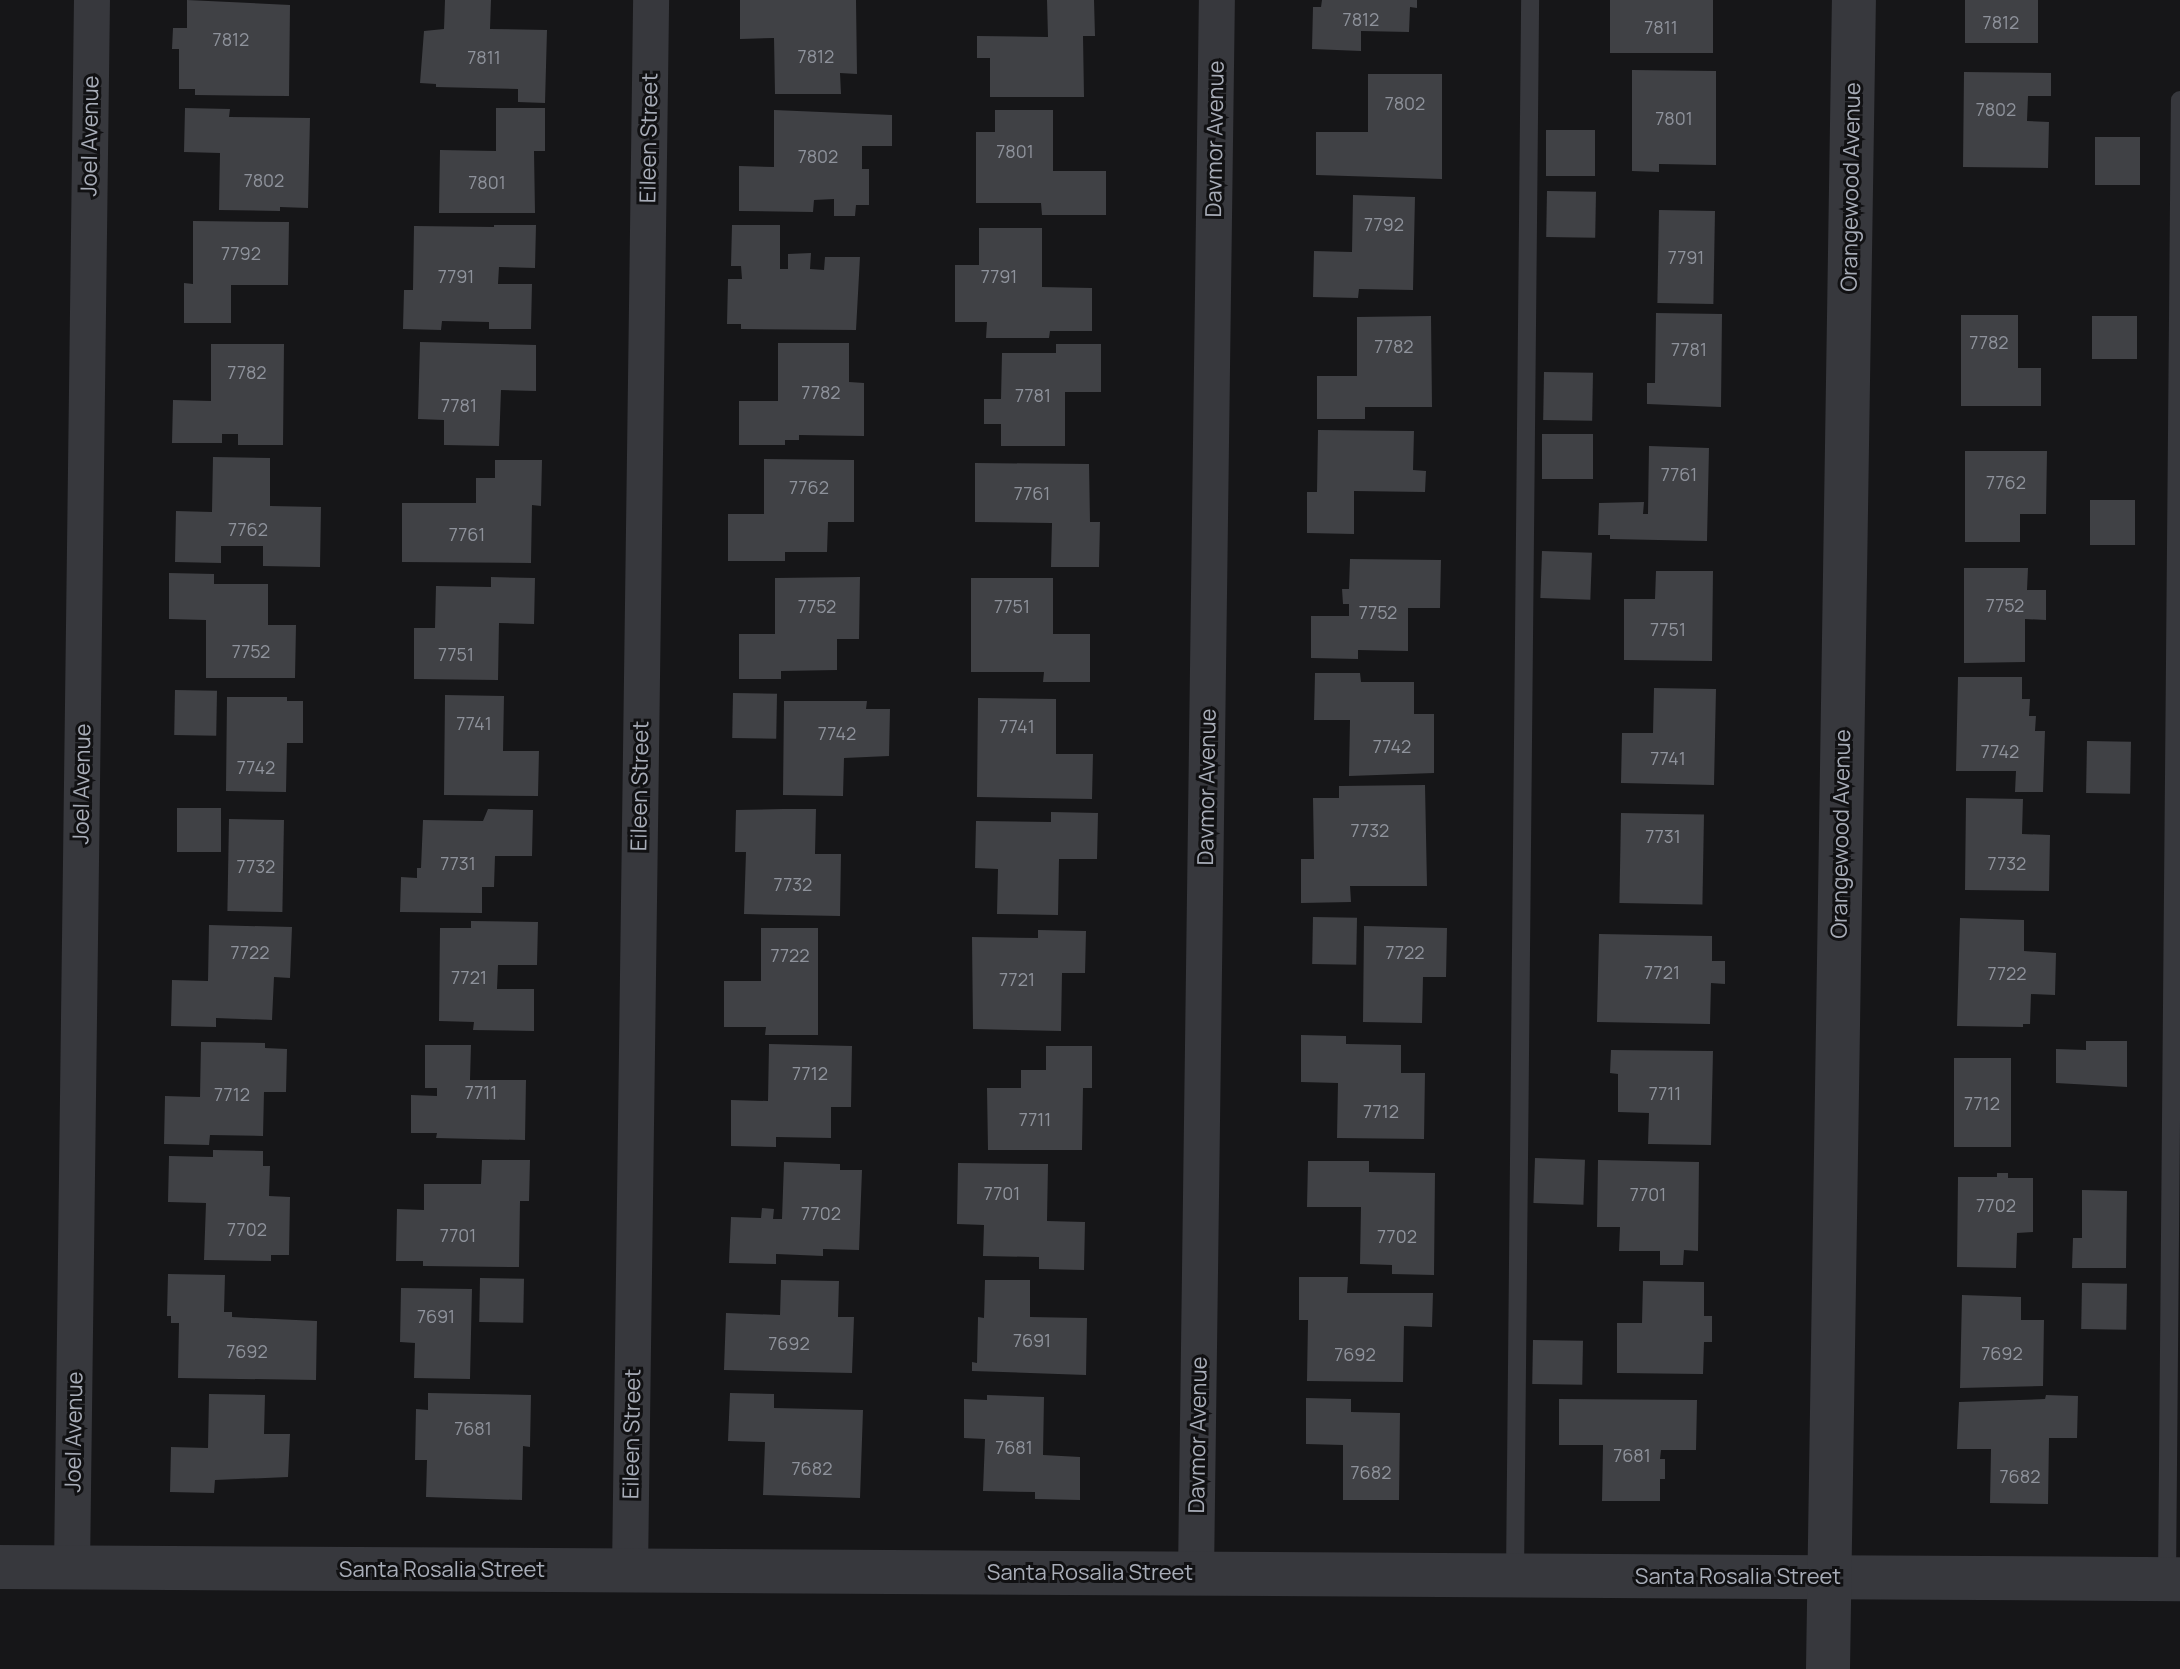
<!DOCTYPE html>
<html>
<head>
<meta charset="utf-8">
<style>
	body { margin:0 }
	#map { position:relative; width:2180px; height:1669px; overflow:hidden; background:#161618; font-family:Manrope,sans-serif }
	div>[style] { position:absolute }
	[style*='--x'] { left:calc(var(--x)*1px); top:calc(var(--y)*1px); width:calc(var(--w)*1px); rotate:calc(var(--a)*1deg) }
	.building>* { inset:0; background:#404145; transform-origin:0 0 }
	.service>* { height:18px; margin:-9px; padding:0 9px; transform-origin:9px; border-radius:9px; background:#37383d }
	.minor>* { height:36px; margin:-18px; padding:0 18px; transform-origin:18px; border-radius:18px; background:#37383d }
	.tertiary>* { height:44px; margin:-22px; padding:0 22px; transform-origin:22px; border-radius:22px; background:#37383d }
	span { translate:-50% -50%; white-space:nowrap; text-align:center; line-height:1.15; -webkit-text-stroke:6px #111113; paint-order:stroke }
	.number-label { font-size:18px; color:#8e929b }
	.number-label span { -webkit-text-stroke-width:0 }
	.street-label { font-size:22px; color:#a8adb8 }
</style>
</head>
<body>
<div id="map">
	<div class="building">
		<div style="clip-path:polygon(187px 0,290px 5px,289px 96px,195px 95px,195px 89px,179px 89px,179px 49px,172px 49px,173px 28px,187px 28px)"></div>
		<div style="clip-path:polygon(445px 0,491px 0,490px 29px,547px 30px,545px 103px,518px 102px,518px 89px,436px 87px,436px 84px,420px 83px,424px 31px,444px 29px)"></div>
		<div style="clip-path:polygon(740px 0,856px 0,857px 74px,840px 73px,841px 94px,775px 94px,774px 38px,740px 39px)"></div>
		<div style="clip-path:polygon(1047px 0,1094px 0,1095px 36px,1083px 36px,1084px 97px,990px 97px,990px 58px,977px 58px,977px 36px,1048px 37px)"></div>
		<div style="clip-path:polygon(1322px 0,1417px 0,1417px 8px,1410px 7px,1409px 32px,1361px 31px,1361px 51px,1312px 49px,1313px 7px,1321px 7px)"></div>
		<div style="left:1610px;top:0;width:103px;height:53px"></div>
		<div style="left:1965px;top:0;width:73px;height:43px"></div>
		<div style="clip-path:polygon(1632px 70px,1716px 71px,1716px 165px,1659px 164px,1659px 172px,1632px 171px)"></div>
		<div style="clip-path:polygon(1964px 72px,2051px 73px,2051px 96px,2028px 96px,2027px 121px,2049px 122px,2048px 168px,1963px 167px)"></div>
		<div style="clip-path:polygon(1368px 74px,1442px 74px,1442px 179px,1316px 175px,1316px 132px,1368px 132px)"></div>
		<div style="clip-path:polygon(185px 108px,230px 109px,229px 117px,310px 118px,308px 208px,280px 207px,280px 211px,219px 210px,220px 153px,184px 152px)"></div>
		<div style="clip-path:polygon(496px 108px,545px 108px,545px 151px,534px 151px,535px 213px,439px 213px,440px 150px,496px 151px)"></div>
		<div style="clip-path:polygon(774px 110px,892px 115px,892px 146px,862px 146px,862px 169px,869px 169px,869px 205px,856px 205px,855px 216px,834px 216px,834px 199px,814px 200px,813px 212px,739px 211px,739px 166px,774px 167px)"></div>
		<div style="clip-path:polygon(995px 110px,1053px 110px,1053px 171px,1106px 171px,1106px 215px,1042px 215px,1041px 203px,976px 203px,976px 132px,995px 132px)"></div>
		<div style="left:1595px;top:130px;width:46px;height:49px;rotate:90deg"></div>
		<div style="left:2095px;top:137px;width:45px;height:48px"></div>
		<div style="left:1547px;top:191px;width:49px;height:46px;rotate:1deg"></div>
		<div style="clip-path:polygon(1353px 195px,1415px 197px,1413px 290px,1359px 289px,1358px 298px,1313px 297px,1314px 251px,1352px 252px)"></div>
		<div style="left:1659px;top:210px;width:56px;height:93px;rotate:1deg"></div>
		<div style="clip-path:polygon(193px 221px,289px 222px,288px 285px,231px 285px,231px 323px,184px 323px,184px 283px,193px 284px)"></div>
		<div style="clip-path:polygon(494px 225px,536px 225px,535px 268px,499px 267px,498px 284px,532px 284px,531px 329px,489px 329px,489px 322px,442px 321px,441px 330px,403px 329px,404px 290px,413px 290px,414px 226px,494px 227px)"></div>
		<div style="clip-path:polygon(732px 225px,780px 225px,780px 269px,788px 269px,788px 254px,811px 253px,810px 269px,824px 270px,825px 257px,860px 257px,856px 330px,741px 329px,741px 324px,727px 324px,728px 279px,742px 279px,741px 266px,731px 266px)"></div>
		<div style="clip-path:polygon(979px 228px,1042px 228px,1042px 287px,1092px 288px,1092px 331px,1050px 331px,1049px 338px,986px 338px,987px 322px,955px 322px,955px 265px,979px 265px)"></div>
		<div style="clip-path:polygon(1656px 313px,1722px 314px,1721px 407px,1647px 404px,1647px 383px,1655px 383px)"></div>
		<div style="clip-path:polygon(1961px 315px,2018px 315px,2018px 368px,2041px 368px,2041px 406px,1961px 406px)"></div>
		<div style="clip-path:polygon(1431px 316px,1432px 407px,1365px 407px,1365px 419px,1317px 419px,1317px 376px,1357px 376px,1357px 317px)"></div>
		<div style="left:2092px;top:316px;width:45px;height:43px"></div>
		<div style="clip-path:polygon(420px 342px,536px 345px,536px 391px,501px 390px,499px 446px,444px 445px,444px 420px,418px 419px)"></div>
		<div style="clip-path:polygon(778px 343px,849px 343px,849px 382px,864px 383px,864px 436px,799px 435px,799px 440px,785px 440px,785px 445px,739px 445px,739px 401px,778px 401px)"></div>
		<div style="clip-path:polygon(211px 344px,284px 344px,283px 445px,238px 445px,238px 434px,222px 434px,222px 443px,172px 443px,173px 400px,211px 401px)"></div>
		<div style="clip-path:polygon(1056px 344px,1101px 344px,1101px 392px,1065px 392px,1065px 446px,1001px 446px,1001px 424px,984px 424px,984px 399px,1001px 399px,1002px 353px,1056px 353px)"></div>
		<div style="left:1544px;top:372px;width:49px;height:48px;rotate:1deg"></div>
		<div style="clip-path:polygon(1318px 430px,1414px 431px,1413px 470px,1426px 471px,1425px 492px,1354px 491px,1354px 534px,1307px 533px,1307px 492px,1317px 492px)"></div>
		<div style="left:1593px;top:434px;width:45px;height:51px;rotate:90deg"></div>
		<div style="clip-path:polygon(1649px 446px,1709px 448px,1707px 541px,1610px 539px,1610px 535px,1598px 535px,1599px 503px,1644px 502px,1643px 514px,1648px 514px)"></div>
		<div style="clip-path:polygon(1965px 451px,2047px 451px,2046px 514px,2020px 514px,2020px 542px,1965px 542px)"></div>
		<div style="clip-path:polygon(213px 457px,270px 458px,270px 506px,321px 507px,320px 567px,263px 566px,263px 546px,221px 546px,221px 563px,175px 562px,176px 511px,212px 512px)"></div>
		<div style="clip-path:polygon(764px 459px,854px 460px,854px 522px,828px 522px,827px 552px,785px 552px,785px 561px,728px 561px,728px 514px,764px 514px)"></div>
		<div style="clip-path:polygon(495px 460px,542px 460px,541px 506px,532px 505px,531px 563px,402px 562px,402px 503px,476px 503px,476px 478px,495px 478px)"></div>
		<div style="clip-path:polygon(975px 463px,1089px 464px,1090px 522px,1100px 522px,1099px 567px,1051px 567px,1052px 523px,975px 522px)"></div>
		<div style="left:2090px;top:500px;width:45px;height:45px"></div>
		<div style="left:1542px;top:551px;width:50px;height:47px;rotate:2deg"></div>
		<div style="clip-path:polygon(1350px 559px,1441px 560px,1440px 608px,1408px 608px,1408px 651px,1358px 650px,1358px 659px,1311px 658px,1311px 616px,1349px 616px,1349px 604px,1343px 604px,1342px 589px,1349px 589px)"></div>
		<div style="clip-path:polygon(1964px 568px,2028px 568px,2027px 590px,2046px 590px,2046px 620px,2025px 619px,2025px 662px,1964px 663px)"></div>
		<div style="clip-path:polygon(1656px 571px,1713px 571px,1712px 661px,1624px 660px,1624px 599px,1655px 599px)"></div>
		<div style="clip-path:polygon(169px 573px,214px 574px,214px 584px,268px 584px,268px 625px,296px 625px,295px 678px,206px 678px,206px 620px,169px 619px)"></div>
		<div style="clip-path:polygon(491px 577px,535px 578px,534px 624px,499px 623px,498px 680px,414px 679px,414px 628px,435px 628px,436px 586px,491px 587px)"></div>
		<div style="clip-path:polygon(860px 577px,859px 639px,837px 639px,837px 670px,781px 671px,781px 679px,739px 679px,739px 634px,775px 634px,775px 578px)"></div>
		<div style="clip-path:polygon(971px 578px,1053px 578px,1053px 634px,1090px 634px,1090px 682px,1043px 682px,1044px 672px,971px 672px)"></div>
		<div style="clip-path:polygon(1315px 673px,1360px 673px,1361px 682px,1414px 682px,1414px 714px,1434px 714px,1434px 773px,1349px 776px,1350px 720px,1314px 720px)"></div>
		<div style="clip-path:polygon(1958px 677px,2022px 677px,2022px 699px,2030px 699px,2029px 716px,2036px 716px,2035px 731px,2045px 731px,2043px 792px,2015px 792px,2016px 771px,1956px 771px)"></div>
		<div style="clip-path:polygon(1654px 688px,1716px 689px,1714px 785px,1621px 783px,1622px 733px,1653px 733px)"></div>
		<div style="left:175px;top:690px;width:42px;height:45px;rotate:1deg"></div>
		<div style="left:733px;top:693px;width:44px;height:45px;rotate:1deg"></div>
		<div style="clip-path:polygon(445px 695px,504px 696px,503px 751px,539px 751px,538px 796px,444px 795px)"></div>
		<div style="clip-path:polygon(227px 697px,287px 697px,287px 701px,303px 701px,303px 743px,287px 743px,286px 792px,226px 791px)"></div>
		<div style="clip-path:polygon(978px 698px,1056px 699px,1056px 754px,1093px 754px,1092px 799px,977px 797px)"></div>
		<div style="clip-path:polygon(784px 701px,867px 701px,866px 709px,890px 709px,889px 756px,844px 758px,843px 796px,783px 795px)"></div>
		<div style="left:2087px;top:741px;width:44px;height:52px;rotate:1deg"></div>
		<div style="clip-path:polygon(1425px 785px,1427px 886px,1350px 886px,1351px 902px,1301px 903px,1301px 859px,1314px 859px,1313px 798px,1339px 798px,1339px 786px)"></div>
		<div style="clip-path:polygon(1966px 798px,2023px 799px,2022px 834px,2050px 835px,2049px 891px,1965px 890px)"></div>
		<div style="left:177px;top:808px;width:44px;height:44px"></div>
		<div style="clip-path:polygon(488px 809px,533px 810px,532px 856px,495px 856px,494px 887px,482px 887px,482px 913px,400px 912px,401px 877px,417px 878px,417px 868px,421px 868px,423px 820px,483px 821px)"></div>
		<div style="clip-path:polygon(783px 809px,816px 809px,815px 854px,841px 854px,840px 916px,744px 914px,746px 852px,735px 852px,736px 810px)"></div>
		<div style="clip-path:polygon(1051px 812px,1098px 813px,1097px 859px,1059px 859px,1058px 915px,997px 914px,998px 869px,975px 868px,976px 821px,1051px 822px)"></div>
		<div style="left:1621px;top:813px;width:83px;height:90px;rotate:1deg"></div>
		<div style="left:229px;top:819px;width:55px;height:92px;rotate:1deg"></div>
		<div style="left:1313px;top:917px;width:44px;height:47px;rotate:1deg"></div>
		<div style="clip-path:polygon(1960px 918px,2024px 920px,2024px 951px,2056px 953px,2055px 995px,2031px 994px,2030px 1024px,2023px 1024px,2023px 1027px,1957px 1026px)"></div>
		<div style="clip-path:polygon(471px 921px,538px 922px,537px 965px,498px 965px,497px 989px,534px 989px,534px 1031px,473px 1030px,474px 1022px,439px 1021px,440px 928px,471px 928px)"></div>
		<div style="clip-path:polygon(209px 925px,292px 927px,290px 978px,274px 977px,272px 1020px,216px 1018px,216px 1027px,171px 1026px,172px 980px,208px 981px)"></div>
		<div style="clip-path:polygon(1364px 926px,1447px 928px,1446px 977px,1423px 977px,1422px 1023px,1363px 1022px)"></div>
		<div style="clip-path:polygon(761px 928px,818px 928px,818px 1035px,765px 1035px,766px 1027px,724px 1027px,724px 981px,761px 981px)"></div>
		<div style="clip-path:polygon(1038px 930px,1086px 931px,1085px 973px,1062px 973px,1061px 1031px,973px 1029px,972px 937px,1038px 938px)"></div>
		<div style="clip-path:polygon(1599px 934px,1712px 936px,1712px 961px,1725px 961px,1725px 984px,1711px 983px,1710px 1024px,1597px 1022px)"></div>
		<div style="clip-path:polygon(1301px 1035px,1346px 1036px,1346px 1044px,1401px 1045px,1401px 1073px,1425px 1073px,1424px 1139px,1337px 1138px,1338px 1083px,1301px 1082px)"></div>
		<div style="clip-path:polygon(2086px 1041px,2127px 1041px,2127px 1087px,2056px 1083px,2056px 1049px,2086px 1050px)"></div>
		<div style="clip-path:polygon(201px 1042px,265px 1043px,265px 1048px,287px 1049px,286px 1092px,264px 1092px,263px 1136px,210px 1135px,209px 1145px,164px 1144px,165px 1096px,200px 1097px)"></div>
		<div style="clip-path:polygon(769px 1044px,852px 1046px,851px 1107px,831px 1107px,831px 1138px,776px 1137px,776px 1147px,731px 1146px,731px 1100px,768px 1101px)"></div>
		<div style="clip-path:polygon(425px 1045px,471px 1045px,470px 1080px,526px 1080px,525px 1140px,436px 1138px,437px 1133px,411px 1133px,411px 1095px,437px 1096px,437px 1088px,425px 1088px)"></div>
		<div style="clip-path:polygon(1046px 1046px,1092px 1046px,1092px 1088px,1083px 1088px,1082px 1150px,988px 1150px,987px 1088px,1021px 1088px,1021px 1070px,1046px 1070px)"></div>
		<div style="clip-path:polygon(1611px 1050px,1713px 1051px,1711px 1145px,1648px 1144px,1649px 1113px,1618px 1112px,1618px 1074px,1610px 1073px)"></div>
		<div style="left:1954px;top:1058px;width:57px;height:89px"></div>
		<div style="clip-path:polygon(213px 1150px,263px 1151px,263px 1166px,270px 1166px,269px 1196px,290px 1197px,289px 1255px,271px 1255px,271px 1261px,204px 1260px,206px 1203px,168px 1202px,169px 1156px,213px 1157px)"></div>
		<div style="left:1535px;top:1158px;width:50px;height:45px;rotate:2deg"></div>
		<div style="clip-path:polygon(482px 1160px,530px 1160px,529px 1201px,520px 1201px,519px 1267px,423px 1266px,423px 1261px,396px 1261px,397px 1209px,424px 1210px,424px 1184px,481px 1184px)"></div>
		<div style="clip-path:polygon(1598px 1160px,1699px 1162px,1698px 1251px,1684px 1250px,1683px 1265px,1660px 1265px,1660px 1251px,1619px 1251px,1620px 1227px,1597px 1227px)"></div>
		<div style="clip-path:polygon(1308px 1161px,1369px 1161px,1369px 1172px,1435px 1173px,1434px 1275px,1392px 1274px,1392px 1265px,1360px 1264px,1361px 1207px,1307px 1207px)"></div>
		<div style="clip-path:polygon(784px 1162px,840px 1164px,840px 1170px,862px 1170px,859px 1250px,823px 1249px,823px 1256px,776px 1254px,776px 1264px,729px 1263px,731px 1217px,761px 1218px,762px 1208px,774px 1209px,773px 1219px,782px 1219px)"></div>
		<div style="clip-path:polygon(958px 1163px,1048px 1164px,1047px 1221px,1085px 1222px,1084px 1270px,1039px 1269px,1039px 1257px,983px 1256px,984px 1225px,957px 1224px)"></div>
		<div style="clip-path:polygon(1997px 1173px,2008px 1173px,2008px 1178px,2033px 1178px,2033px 1232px,2017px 1233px,2016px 1268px,1957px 1267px,1958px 1177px,1997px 1177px)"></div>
		<div style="clip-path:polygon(2082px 1190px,2127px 1191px,2126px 1268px,2072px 1268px,2073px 1238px,2082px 1238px)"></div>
		<div style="clip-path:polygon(168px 1274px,225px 1275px,224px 1312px,232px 1312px,232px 1317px,317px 1321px,316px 1380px,178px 1378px,179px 1323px,171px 1323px,171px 1316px,167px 1316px)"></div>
		<div style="clip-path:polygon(1299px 1277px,1348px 1277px,1347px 1293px,1433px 1293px,1432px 1327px,1404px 1326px,1403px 1382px,1307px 1381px,1308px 1320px,1299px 1320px)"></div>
		<div style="left:480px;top:1278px;width:44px;height:44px;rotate:1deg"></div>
		<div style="clip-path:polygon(781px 1280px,839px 1281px,838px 1317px,854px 1317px,852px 1373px,724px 1370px,726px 1313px,780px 1315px)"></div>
		<div style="clip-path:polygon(985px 1280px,1030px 1280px,1030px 1317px,1087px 1318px,1086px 1375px,972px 1371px,972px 1362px,977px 1363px,978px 1317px,984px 1318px)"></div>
		<div style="clip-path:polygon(1643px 1281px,1704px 1282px,1704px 1316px,1712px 1316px,1712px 1342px,1704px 1342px,1703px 1374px,1617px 1373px,1617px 1323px,1642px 1323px)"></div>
		<div style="left:2082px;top:1283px;width:45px;height:46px;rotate:1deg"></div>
		<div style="clip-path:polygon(401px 1288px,472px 1289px,470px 1379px,414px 1378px,415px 1343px,400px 1342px)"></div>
		<div style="clip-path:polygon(1962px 1295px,2021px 1297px,2021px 1320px,2044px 1320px,2043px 1386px,1960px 1388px)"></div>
		<div style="left:1533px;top:1340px;width:50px;height:44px;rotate:1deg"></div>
		<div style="clip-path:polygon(428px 1393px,531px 1395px,530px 1447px,523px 1446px,522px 1500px,426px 1497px,427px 1460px,415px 1460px,416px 1409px,428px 1410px)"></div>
		<div style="clip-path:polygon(730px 1393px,774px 1394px,774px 1408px,863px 1410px,860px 1498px,763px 1495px,765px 1442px,728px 1441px)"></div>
		<div style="clip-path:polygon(209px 1394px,265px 1395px,264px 1434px,290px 1434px,288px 1477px,215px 1480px,214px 1493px,170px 1492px,171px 1447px,208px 1448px)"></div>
		<div style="clip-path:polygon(987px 1395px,1044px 1397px,1043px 1455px,1080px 1457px,1080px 1500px,1035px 1499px,1035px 1492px,983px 1491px,985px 1439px,964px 1438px,964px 1399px,987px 1400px)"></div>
		<div style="clip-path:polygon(2046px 1395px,2078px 1396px,2077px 1438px,2049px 1438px,2048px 1504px,1990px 1503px,1991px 1449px,1957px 1449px,1959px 1402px,2045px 1399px)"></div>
		<div style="clip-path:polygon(1306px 1398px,1351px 1399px,1351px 1412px,1400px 1413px,1399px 1500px,1343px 1500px,1343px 1445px,1306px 1444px)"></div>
		<div style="clip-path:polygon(1559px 1399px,1697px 1400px,1696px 1450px,1661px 1450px,1660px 1459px,1665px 1459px,1665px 1479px,1660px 1479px,1660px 1501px,1602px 1501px,1603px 1445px,1559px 1445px)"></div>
	</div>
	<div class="service">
		<div style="--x:1515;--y:1576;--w:1576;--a:-89.45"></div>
		<div style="--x:2167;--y:1579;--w:1479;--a:-89.5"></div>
	</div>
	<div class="minor">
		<div style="--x:72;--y:1568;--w:1568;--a:-89.27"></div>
		<div style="--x:630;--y:1571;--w:1571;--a:-89.23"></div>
		<div style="--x:1196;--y:1574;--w:1574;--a:-89.24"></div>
	</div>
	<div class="tertiary">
		<div style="--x:0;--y:1567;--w:2180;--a:0.32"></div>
		<div style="--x:1828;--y:1669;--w:1669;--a:-89.11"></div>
	</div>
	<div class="number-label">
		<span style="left:1361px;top:19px">7812</span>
		<span style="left:2001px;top:22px">7812</span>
		<span style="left:1661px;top:27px">7811</span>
		<span style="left:231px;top:39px">7812</span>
		<span style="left:816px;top:56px">7812</span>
		<span style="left:484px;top:57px">7811</span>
		<span style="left:1405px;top:103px">7802</span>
		<span style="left:1996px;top:109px">7802</span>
		<span style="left:1674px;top:118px">7801</span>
		<span style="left:1015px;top:151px">7801</span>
		<span style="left:818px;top:156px">7802</span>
		<span style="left:264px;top:180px">7802</span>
		<span style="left:487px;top:182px">7801</span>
		<span style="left:1384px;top:224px">7792</span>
		<span style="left:241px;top:253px">7792</span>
		<span style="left:1686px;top:257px">7791</span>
		<span style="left:456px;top:276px">7791</span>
		<span style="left:999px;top:276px">7791</span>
		<span style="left:1989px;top:342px">7782</span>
		<span style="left:1394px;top:346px">7782</span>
		<span style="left:1689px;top:349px">7781</span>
		<span style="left:247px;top:372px">7782</span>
		<span style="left:821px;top:392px">7782</span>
		<span style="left:1033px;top:395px">7781</span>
		<span style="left:459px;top:405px">7781</span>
		<span style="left:1679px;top:474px">7761</span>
		<span style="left:2006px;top:482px">7762</span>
		<span style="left:809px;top:487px">7762</span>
		<span style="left:1032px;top:493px">7761</span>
		<span style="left:248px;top:529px">7762</span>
		<span style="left:467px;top:534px">7761</span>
		<span style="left:2005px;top:605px">7752</span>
		<span style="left:817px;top:606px">7752</span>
		<span style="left:1012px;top:606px">7751</span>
		<span style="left:1378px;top:612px">7752</span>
		<span style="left:1668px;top:629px">7751</span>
		<span style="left:251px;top:651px">7752</span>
		<span style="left:456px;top:654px">7751</span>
		<span style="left:474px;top:723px">7741</span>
		<span style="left:1017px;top:726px">7741</span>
		<span style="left:837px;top:733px">7742</span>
		<span style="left:1392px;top:746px">7742</span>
		<span style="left:2000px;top:751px">7742</span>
		<span style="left:1668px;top:758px">7741</span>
		<span style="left:256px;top:767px">7742</span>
		<span style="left:1370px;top:830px">7732</span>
		<span style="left:1663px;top:836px">7731</span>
		<span style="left:458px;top:863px">7731</span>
		<span style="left:2007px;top:863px">7732</span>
		<span style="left:256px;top:866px">7732</span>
		<span style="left:793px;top:884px">7732</span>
		<span style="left:250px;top:952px">7722</span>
		<span style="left:1405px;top:952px">7722</span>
		<span style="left:790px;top:955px">7722</span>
		<span style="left:1662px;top:972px">7721</span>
		<span style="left:2007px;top:973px">7722</span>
		<span style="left:469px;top:977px">7721</span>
		<span style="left:1017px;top:979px">7721</span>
		<span style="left:810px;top:1073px">7712</span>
		<span style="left:481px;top:1092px">7711</span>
		<span style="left:1665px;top:1093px">7711</span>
		<span style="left:232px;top:1094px">7712</span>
		<span style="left:1982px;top:1103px">7712</span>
		<span style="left:1381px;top:1111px">7712</span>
		<span style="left:1035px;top:1119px">7711</span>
		<span style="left:1002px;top:1193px">7701</span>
		<span style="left:1648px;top:1194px">7701</span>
		<span style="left:1996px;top:1205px">7702</span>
		<span style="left:821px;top:1213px">7702</span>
		<span style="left:247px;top:1229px">7702</span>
		<span style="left:458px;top:1235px">7701</span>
		<span style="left:1397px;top:1236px">7702</span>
		<span style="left:436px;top:1316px">7691</span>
		<span style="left:1032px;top:1340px">7691</span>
		<span style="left:789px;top:1343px">7692</span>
		<span style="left:247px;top:1351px">7692</span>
		<span style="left:2002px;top:1353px">7692</span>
		<span style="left:1355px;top:1354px">7692</span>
		<span style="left:473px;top:1428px">7681</span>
		<span style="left:1014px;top:1447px">7681</span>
		<span style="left:1632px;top:1455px">7681</span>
		<span style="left:812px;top:1468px">7682</span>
		<span style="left:1371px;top:1472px">7682</span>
		<span style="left:2020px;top:1476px">7682</span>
	</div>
	<div class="street-label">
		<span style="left:90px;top:136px;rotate:-89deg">Joel Avenue</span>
		<span style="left:649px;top:138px;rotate:-89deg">Eileen Street</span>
		<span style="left:1215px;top:139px;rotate:-89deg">Davmor Avenue</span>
		<span style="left:1851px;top:187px;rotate:-89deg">Orangewood Avenue</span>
		<span style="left:82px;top:784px;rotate:-89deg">Joel Avenue</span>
		<span style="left:640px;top:786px;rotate:-89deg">Eileen Street</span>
		<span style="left:1207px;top:787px;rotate:-89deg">Davmor Avenue</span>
		<span style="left:1841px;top:834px;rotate:-89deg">Orangewood Avenue</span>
		<span style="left:74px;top:1432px;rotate:-89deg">Joel Avenue</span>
		<span style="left:632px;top:1434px;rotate:-89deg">Eileen Street</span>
		<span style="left:1198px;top:1435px;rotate:-89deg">Davmor Avenue</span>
		<span style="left:442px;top:1570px">Santa Rosalia Street</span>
		<span style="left:1090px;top:1573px">Santa Rosalia Street</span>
		<span style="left:1738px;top:1577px">Santa Rosalia Street</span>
	</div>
</div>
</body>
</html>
